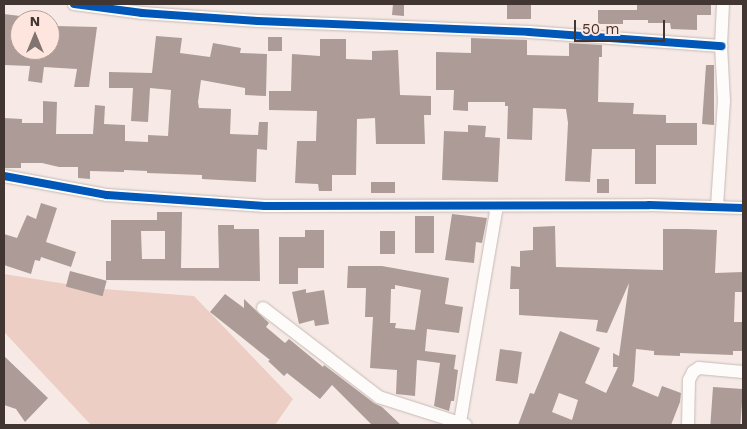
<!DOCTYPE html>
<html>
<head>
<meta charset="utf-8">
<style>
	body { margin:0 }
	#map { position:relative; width:747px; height:429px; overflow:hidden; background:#f7eae6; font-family:"Work Sans",sans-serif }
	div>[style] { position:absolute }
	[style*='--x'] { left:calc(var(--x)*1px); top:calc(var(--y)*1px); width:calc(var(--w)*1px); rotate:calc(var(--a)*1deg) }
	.green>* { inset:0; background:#edcec5 }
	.building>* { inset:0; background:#ac9b96; transform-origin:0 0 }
	.roads { filter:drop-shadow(0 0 1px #c5bab6) drop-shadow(0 0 1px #c5bab6) }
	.minor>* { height:12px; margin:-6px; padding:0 6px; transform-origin:6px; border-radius:6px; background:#fefcfb }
	.cycleway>* { height:8px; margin:-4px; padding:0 4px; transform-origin:4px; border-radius:4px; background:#0057b8 }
	span { translate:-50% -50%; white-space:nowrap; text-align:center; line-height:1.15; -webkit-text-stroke:5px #fee6df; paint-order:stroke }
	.frame { position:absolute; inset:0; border:5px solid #413632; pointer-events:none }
	.north { position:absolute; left:10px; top:10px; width:50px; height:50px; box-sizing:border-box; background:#fee6df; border:1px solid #b2a09a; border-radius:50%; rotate:0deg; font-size:14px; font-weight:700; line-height:20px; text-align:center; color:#413632 }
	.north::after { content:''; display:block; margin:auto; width:18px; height:22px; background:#817571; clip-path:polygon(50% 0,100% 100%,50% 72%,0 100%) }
	.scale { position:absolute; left:574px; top:20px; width:91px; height:22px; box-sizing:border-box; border:2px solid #413632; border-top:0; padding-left:6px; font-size:15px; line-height:18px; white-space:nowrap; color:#413632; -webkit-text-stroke:4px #fee6df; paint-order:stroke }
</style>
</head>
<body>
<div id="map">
	<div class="green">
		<div style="clip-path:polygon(4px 274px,91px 288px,194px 296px,293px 399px,275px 425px,91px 425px,4px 332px)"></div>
	</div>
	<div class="building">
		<div style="clip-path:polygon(393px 4px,404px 4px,404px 16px,392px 15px)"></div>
		<div style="left:507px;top:4px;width:24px;height:15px"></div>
		<div style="clip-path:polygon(637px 4px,711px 4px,711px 15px,697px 15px,697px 30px,671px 29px,670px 23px,648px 23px,648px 20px,623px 20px,623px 24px,598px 24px,598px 10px,637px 10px)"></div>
		<div style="clip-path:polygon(4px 14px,20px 16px,20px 50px,54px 50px,55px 26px,97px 27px,89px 87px,74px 87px,77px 69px,44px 67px,42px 83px,28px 81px,30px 66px,4px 65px)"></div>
		<div style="clip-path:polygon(156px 36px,182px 38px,180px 53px,210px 57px,213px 43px,241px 48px,240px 53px,267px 54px,266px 96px,245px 95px,245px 88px,201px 80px,198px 102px,199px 108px,231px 109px,230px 134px,258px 135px,259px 122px,268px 122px,267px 150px,257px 149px,256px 182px,202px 179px,202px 175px,147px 173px,147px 171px,124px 170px,124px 172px,90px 171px,90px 179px,78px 178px,78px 167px,59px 167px,42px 163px,21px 163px,21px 168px,4px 168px,4px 118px,22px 119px,22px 123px,43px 123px,43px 101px,57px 102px,56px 134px,93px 134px,95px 105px,105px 106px,104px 124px,125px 125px,125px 141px,148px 142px,148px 135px,168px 136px,171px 90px,150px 88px,148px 122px,131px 121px,133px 88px,109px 88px,109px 72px,152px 73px)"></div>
		<div style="left:268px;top:37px;width:14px;height:14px"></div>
		<div style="clip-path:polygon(471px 38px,527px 40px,527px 55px,569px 56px,569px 43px,602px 45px,602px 57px,599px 57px,598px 102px,634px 103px,633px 114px,666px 115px,666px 123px,697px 123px,697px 145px,656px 145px,656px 184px,635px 184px,635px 149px,592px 149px,590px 182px,565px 181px,568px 123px,566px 109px,533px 108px,532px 140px,507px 139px,508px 106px,505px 106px,505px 102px,468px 102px,468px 111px,453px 110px,454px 90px,436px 90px,436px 52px,471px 53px)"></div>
		<div style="clip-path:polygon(320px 39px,346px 39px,346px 59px,372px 60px,372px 51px,398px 50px,400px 95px,431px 96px,431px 115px,424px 115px,425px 144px,376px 144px,375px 118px,357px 119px,356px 175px,332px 175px,332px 191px,319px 191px,318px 184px,295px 183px,297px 141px,316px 141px,317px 111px,269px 110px,269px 91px,291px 91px,292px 54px,320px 56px)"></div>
		<div style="clip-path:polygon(706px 65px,714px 65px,714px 125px,702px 124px)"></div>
		<div style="clip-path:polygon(468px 125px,486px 126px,485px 137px,500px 138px,498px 182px,442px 180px,444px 131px,468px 132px)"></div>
		<div style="left:597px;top:179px;width:12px;height:14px"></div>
		<div style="left:371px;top:182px;width:24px;height:11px"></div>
		<div style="clip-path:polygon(41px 203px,57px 208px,46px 242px,76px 252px,71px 267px,41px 257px,40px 261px,35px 260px,31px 274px,4px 265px,4px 234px,17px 238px,27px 215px,36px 219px)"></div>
		<div style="clip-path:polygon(evenodd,157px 212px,182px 212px,181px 268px,219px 268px,218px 225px,234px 225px,234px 229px,259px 229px,260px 281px,106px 280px,106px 261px,111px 261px,111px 220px,157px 220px,157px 212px,141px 231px,165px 231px,165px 259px,142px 259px,141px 231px)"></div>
		<div style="clip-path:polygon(452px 214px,487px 218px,482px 243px,476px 242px,474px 263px,445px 260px)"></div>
		<div style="left:415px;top:216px;width:19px;height:37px"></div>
		<div style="clip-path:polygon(evenodd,555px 226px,556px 267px,663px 270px,663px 229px,686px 229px,717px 230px,715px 273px,743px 272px,743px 292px,735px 292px,734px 322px,743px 322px,743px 351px,733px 351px,733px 355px,680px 353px,680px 356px,654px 355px,654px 351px,636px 349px,634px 381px,632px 386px,658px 397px,662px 386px,681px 393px,680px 402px,671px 425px,518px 425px,530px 393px,534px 394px,560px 331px,600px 348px,585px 383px,606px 393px,618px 367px,613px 367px,613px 353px,619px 356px,629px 283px,607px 333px,596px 331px,598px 320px,519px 315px,519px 289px,510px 289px,511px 266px,520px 267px,520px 251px,533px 250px,533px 227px,555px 226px,559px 393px,578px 400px,572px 420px,552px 412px,559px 393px)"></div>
		<div style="clip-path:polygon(305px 230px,324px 230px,324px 268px,298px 268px,298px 284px,279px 284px,279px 237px,305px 237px)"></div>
		<div style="left:380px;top:231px;width:15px;height:23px"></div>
		<div style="clip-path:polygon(evenodd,348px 266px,382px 266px,449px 278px,445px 304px,463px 307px,459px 333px,427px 329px,425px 351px,456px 355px,454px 369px,458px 370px,454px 401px,451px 401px,449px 411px,434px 406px,440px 363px,417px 360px,415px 396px,396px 394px,397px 370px,370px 368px,373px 317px,365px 317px,366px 288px,347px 288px,348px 266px,395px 285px,421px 290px,415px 330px,395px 328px,396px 323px,390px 323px,391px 289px,395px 289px,395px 285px)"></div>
		<div style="left:70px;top:271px;width:38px;height:16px;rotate:15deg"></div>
		<div style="clip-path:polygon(306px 289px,306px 293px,324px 290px,329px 324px,315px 326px,314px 320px,299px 324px,292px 292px)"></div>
		<div style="clip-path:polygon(225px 294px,244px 308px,244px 299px,269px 323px,266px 327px,285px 343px,289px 339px,323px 367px,324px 365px,374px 403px,382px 407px,401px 425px,372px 425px,332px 385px,320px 399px,287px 373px,284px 376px,268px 361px,270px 360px,210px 312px)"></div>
		<div style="left:500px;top:349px;width:22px;height:32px;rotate:8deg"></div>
		<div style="clip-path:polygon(4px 356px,48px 398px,25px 422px,16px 409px,4px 405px)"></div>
		<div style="left:713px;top:387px;width:30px;height:38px;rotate:4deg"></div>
	</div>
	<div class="roads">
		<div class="minor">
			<div style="--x:74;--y:4;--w:69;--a:7.5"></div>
			<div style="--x:142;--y:13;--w:116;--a:3.9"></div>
			<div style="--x:258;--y:21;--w:271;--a:2.3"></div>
			<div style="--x:529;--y:32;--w:193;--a:4.2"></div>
			<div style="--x:4;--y:176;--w:105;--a:10.5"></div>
			<div style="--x:107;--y:195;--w:158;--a:4"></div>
			<div style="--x:265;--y:206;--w:384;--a:-0.1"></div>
			<div style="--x:649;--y:205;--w:94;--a:1.8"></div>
			<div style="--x:717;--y:206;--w:105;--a:-86.2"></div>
			<div style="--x:724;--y:101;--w:55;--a:-93.1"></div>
			<div style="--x:721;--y:46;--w:42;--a:-87.3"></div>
			<div style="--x:263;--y:308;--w:146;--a:37.5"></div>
			<div style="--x:379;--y:397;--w:91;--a:17.8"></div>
			<div style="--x:460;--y:422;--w:219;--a:-80.3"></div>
			<div style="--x:688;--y:425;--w:45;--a:-88.7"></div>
			<div style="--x:689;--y:380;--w:9;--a:-63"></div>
			<div style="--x:693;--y:372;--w:7;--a:-34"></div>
			<div style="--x:699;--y:368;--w:44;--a:5.2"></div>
		</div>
	</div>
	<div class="cycleway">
		<div style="--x:74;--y:4;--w:69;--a:7.5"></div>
		<div style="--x:142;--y:13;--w:116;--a:3.9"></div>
		<div style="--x:258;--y:21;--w:271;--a:2.3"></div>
		<div style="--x:529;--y:32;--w:193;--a:4.2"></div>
		<div style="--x:4;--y:176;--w:105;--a:10.5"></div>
		<div style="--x:107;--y:195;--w:158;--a:4"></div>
		<div style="--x:265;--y:206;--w:384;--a:-0.1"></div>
		<div style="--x:649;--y:205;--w:94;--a:1.8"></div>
	</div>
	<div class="frame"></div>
	<div class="north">N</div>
	<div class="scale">50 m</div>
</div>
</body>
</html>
